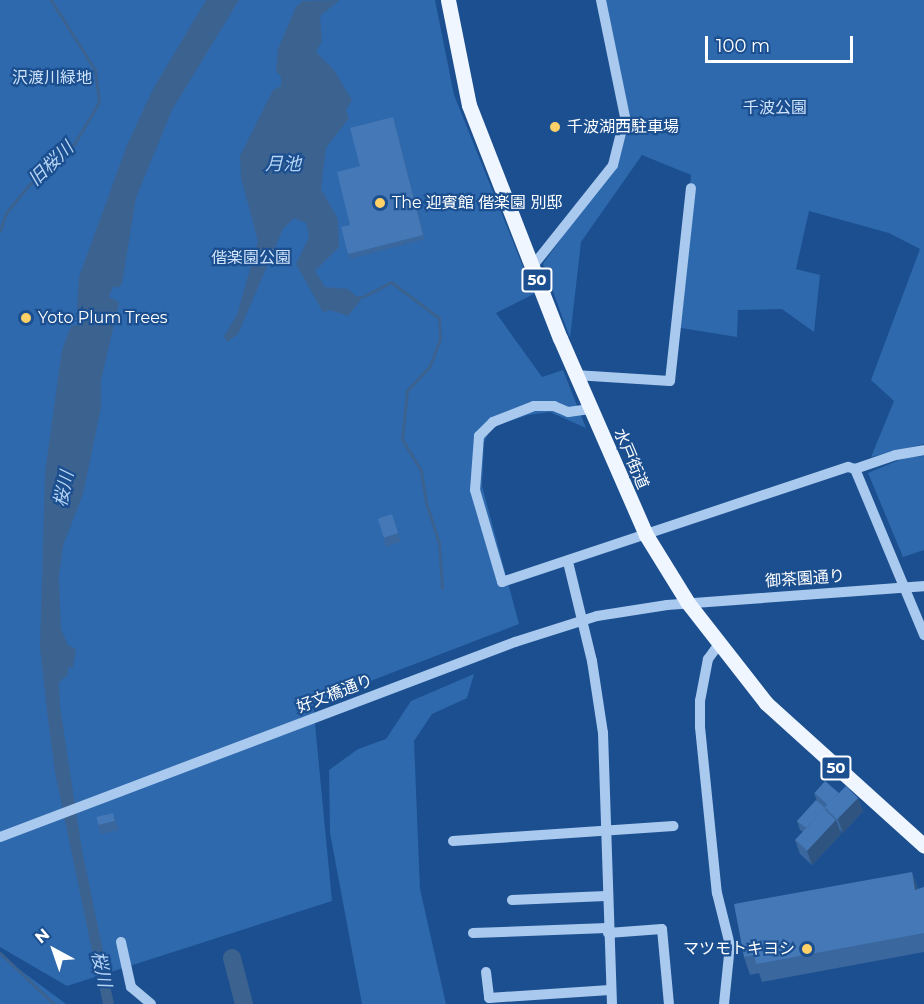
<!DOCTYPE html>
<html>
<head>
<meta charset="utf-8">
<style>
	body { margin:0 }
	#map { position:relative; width:924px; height:1004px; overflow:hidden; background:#1b4f8f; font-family:Montserrat,"Noto Sans JP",sans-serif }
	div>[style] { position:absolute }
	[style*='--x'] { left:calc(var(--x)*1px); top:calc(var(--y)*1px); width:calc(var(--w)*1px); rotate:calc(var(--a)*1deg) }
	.green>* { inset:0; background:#2e69ad }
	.water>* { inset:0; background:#3c6290 }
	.stream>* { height:3px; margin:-1.5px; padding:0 1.5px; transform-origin:1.5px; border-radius:1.5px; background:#3c6290 }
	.river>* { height:18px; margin:-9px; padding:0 9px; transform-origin:9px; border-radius:9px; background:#3c6290 }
	.minor>* { height:10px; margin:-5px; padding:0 5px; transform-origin:5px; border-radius:5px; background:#a9c9ee }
	.major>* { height:15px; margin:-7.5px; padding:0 7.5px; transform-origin:7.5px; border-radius:7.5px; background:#f0f6ff }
	.wall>* { inset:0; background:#3a679d }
	.shaded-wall>* { inset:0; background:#305480 }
	.building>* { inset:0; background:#4478b7; transform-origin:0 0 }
	.dots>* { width:16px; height:16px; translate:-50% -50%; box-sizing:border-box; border:3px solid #1b4f8f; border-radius:50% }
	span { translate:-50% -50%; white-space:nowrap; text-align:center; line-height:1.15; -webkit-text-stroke:4.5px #1b4f8f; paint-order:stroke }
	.shield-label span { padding:2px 4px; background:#1b4f8f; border:2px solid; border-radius:4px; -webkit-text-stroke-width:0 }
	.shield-label { font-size:15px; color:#fff; font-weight:700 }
	.park-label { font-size:16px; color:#cfe3fa }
	.poi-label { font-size:16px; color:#fff }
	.left { translate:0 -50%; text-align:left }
	.right { translate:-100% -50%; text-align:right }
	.street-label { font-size:16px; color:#fff }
	.water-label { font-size:18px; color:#b5d3f5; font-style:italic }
	.north { position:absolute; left:24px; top:920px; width:60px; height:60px; -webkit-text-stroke:4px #1b4f8f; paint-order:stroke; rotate:320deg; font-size:16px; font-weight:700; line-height:24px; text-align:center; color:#fff }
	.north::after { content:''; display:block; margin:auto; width:21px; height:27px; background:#fff; clip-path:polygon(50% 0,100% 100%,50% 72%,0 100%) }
	.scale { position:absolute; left:705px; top:36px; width:148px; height:27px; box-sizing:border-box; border:3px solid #fff; border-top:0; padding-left:8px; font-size:18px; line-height:21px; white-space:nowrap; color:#fff; -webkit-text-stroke:4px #1b4f8f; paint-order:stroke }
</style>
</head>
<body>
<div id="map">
	<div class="green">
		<div style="clip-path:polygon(0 0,435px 0,454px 95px,534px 294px,496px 313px,542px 377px,563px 370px,586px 428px,550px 412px,528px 415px,492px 427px,484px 442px,482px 486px,519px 624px,313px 703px,332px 901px,67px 986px,0 947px)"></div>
		<div style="clip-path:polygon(601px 0,924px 0,924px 444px,871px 457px,894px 401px,871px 380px,920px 249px,889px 233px,809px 211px,796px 269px,820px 275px,814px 332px,782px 309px,738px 310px,737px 337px,675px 327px,691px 175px,642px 155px,581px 242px,570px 338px,543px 264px,613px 165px,625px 118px)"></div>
		<div style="clip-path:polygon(924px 456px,924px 550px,903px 557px,868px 473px,904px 458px)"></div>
		<div style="clip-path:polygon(474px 674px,467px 698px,432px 714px,414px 741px,420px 889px,446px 1004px,362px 1004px,330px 833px,329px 770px,358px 749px,386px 739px,411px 701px)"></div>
		<div style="clip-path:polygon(0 955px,66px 1004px,0 1004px)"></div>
	</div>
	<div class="water">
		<div style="clip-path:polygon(206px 0,239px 0,172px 110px,136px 198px,122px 284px,118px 288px,113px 286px,109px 297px,119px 302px,101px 381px,101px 408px,83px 494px,63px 546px,59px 577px,61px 629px,68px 645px,76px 649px,73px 668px,68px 667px,68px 675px,59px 682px,60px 706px,82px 850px,114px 1004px,103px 1004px,55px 772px,47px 711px,40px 647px,45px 472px,62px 350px,71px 326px,82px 324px,85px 313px,77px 308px,79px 277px,127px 145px,153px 89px)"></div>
		<div style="clip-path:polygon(340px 0,320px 16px,322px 41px,316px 52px,334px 70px,352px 100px,346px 110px,349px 118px,326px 148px,321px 189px,338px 219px,339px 247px,315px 271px,325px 287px,348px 289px,356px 296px,364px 296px,348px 316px,330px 310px,323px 312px,296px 264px,309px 237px,306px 223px,294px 218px,283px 229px,238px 334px,227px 342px,224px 336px,237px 315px,258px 241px,241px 178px,240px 156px,273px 90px,281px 86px,281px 76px,276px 72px,278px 49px,296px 7px,302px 1px)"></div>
	</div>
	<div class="stream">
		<div style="--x:0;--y:231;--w:19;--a:-72"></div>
		<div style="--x:6;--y:213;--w:36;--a:-51"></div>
		<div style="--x:29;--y:185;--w:61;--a:-42.3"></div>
		<div style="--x:74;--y:144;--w:49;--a:-59.2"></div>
		<div style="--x:99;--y:102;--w:32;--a:-97"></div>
		<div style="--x:95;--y:70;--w:83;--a:-122.2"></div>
		<div style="--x:364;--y:296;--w:30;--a:-27"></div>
		<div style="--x:391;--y:282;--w:60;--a:36.9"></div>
		<div style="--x:439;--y:318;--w:21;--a:87"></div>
		<div style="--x:440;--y:339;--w:30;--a:111"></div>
		<div style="--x:429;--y:367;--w:33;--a:133"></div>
		<div style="--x:407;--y:391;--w:48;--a:95.9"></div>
		<div style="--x:402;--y:439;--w:37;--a:59"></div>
		<div style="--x:421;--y:471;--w:32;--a:81"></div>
		<div style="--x:426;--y:503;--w:42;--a:72"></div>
		<div style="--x:439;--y:543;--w:45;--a:86.2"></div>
		<div style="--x:0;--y:953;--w:74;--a:43.4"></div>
	</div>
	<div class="river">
		<div style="--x:232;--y:958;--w:48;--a:75.4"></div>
	</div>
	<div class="minor">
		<div style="--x:532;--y:267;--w:130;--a:-51.5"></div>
		<div style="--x:613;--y:165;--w:49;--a:-76"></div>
		<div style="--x:625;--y:117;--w:119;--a:-101.6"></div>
		<div style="--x:575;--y:375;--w:95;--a:3.6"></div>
		<div style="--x:670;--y:381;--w:194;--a:-83.8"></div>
		<div style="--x:590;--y:409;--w:22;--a:172"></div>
		<div style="--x:568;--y:412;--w:15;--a:-157"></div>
		<div style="--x:554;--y:406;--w:20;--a:180"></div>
		<div style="--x:534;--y:406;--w:44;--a:158.7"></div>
		<div style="--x:493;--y:422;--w:20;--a:135"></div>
		<div style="--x:479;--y:436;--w:54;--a:94.2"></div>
		<div style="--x:475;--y:490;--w:96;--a:73.6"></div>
		<div style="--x:502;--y:582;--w:365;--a:-18.4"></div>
		<div style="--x:848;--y:467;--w:7;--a:16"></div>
		<div style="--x:855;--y:469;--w:180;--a:67.4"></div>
		<div style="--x:855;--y:469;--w:43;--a:-18.9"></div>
		<div style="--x:896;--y:455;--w:28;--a:-10"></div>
		<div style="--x:568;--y:562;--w:102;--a:76.4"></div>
		<div style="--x:592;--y:661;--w:73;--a:81.3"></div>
		<div style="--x:603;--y:733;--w:271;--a:88.1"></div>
		<div style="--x:719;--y:644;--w:19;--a:126"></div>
		<div style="--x:708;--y:659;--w:43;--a:100.8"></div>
		<div style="--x:700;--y:701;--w:26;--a:90"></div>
		<div style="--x:700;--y:727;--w:167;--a:84.2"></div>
		<div style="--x:717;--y:893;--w:54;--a:76"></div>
		<div style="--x:730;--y:945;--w:59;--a:95.8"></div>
		<div style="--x:0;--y:837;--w:551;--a:-20.74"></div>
		<div style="--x:515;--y:642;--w:86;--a:-17.6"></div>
		<div style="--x:597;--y:616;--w:71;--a:-8.9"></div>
		<div style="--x:667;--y:605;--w:258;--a:-4.2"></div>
		<div style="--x:453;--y:841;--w:221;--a:-3.9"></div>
		<div style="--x:512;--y:900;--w:94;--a:-2.4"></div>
		<div style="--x:473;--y:933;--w:134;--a:-2.1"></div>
		<div style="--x:608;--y:933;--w:54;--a:-4.2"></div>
		<div style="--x:662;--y:929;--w:75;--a:84.7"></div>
		<div style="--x:121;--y:942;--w:46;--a:77.5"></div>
		<div style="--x:131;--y:987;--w:26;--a:40"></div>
		<div style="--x:486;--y:972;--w:26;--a:83"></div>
		<div style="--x:489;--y:998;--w:121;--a:-3.8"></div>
	</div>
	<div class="major">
		<div style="--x:448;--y:0;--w:107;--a:78.7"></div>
		<div style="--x:469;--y:105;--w:250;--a:68.7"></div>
		<div style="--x:560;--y:338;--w:215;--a:66.4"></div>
		<div style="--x:646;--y:535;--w:80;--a:58.3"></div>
		<div style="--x:688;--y:603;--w:127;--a:52"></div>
		<div style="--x:766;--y:703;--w:213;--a:42.1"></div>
	</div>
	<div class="wall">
		<div style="clip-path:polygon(393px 117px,425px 239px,350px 259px,348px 254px,360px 166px)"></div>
		<div style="clip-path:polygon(395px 523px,401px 542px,386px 547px,383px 538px)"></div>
		<div style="clip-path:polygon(814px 793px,839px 793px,858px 798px,863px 811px,843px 833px,840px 830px,841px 834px,812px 865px,800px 854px,795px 840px,803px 832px,800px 830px,797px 821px,817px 801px)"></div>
		<div style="clip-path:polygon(113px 813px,119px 830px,101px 834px,98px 825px)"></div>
		<div style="clip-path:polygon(912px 872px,918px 889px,924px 887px,924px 952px,762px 982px,759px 973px,750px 975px,744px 957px)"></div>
	</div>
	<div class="shaded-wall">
		<div style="clip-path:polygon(858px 798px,863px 811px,843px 833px,838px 819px)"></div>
		<div style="clip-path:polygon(836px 820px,841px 834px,812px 865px,807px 851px)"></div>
		<div style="clip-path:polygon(912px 872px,918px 890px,915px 890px)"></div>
	</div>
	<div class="building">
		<div style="clip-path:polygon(393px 117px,423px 235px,348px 254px,341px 227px,350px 225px,337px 172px,360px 166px,350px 128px)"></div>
		<div style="left:392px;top:514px;width:20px;height:15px;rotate:72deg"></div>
		<div style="left:825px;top:781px;width:18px;height:16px;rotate:41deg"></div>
		<div style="left:846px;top:786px;width:17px;height:30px;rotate:45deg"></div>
		<div style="clip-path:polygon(816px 800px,826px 809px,825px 810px,824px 809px,806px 828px,797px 821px)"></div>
		<div style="left:824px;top:809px;width:16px;height:42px;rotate:43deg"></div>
		<div style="left:113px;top:813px;width:8px;height:17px;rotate:76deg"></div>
		<div style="clip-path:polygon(912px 872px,915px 890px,924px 887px,924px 933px,756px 964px,754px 955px,744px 957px,734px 904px)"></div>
	</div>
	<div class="dots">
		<div style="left:555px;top:127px;background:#ffd166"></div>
		<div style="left:380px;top:203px;background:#ffd166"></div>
		<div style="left:26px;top:318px;background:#ffd166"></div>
		<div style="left:807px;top:949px;background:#ffd166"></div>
	</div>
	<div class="shield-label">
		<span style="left:537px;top:280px">50</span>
		<span style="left:836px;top:768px">50</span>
	</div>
	<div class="park-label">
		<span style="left:52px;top:78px">沢渡川緑地</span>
		<span style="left:775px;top:108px">千波公園</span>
		<span style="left:251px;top:258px">偕楽園公園</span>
	</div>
	<div class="poi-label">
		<span class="left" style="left:567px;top:127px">千波湖西駐車場</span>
		<span class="left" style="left:392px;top:203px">The 迎賓館 偕楽園 別邸</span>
		<span class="left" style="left:38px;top:318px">Yoto Plum Trees</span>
		<span class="right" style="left:795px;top:949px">マツモトキヨシ</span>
	</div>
	<div class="street-label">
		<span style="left:631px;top:459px;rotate:67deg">水戸街道</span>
		<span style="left:805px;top:579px;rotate:-4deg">御茶園通り</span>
		<span style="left:335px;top:694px;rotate:-21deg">好文橋通り</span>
	</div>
	<div class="water-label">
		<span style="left:51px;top:164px;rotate:-44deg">旧桜川</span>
		<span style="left:283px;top:164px">月池</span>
		<span style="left:64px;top:489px;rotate:-78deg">桜川</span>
		<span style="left:101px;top:969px;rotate:78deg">桜川</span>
	</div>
	<div class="north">N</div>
	<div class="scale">100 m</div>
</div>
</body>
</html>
